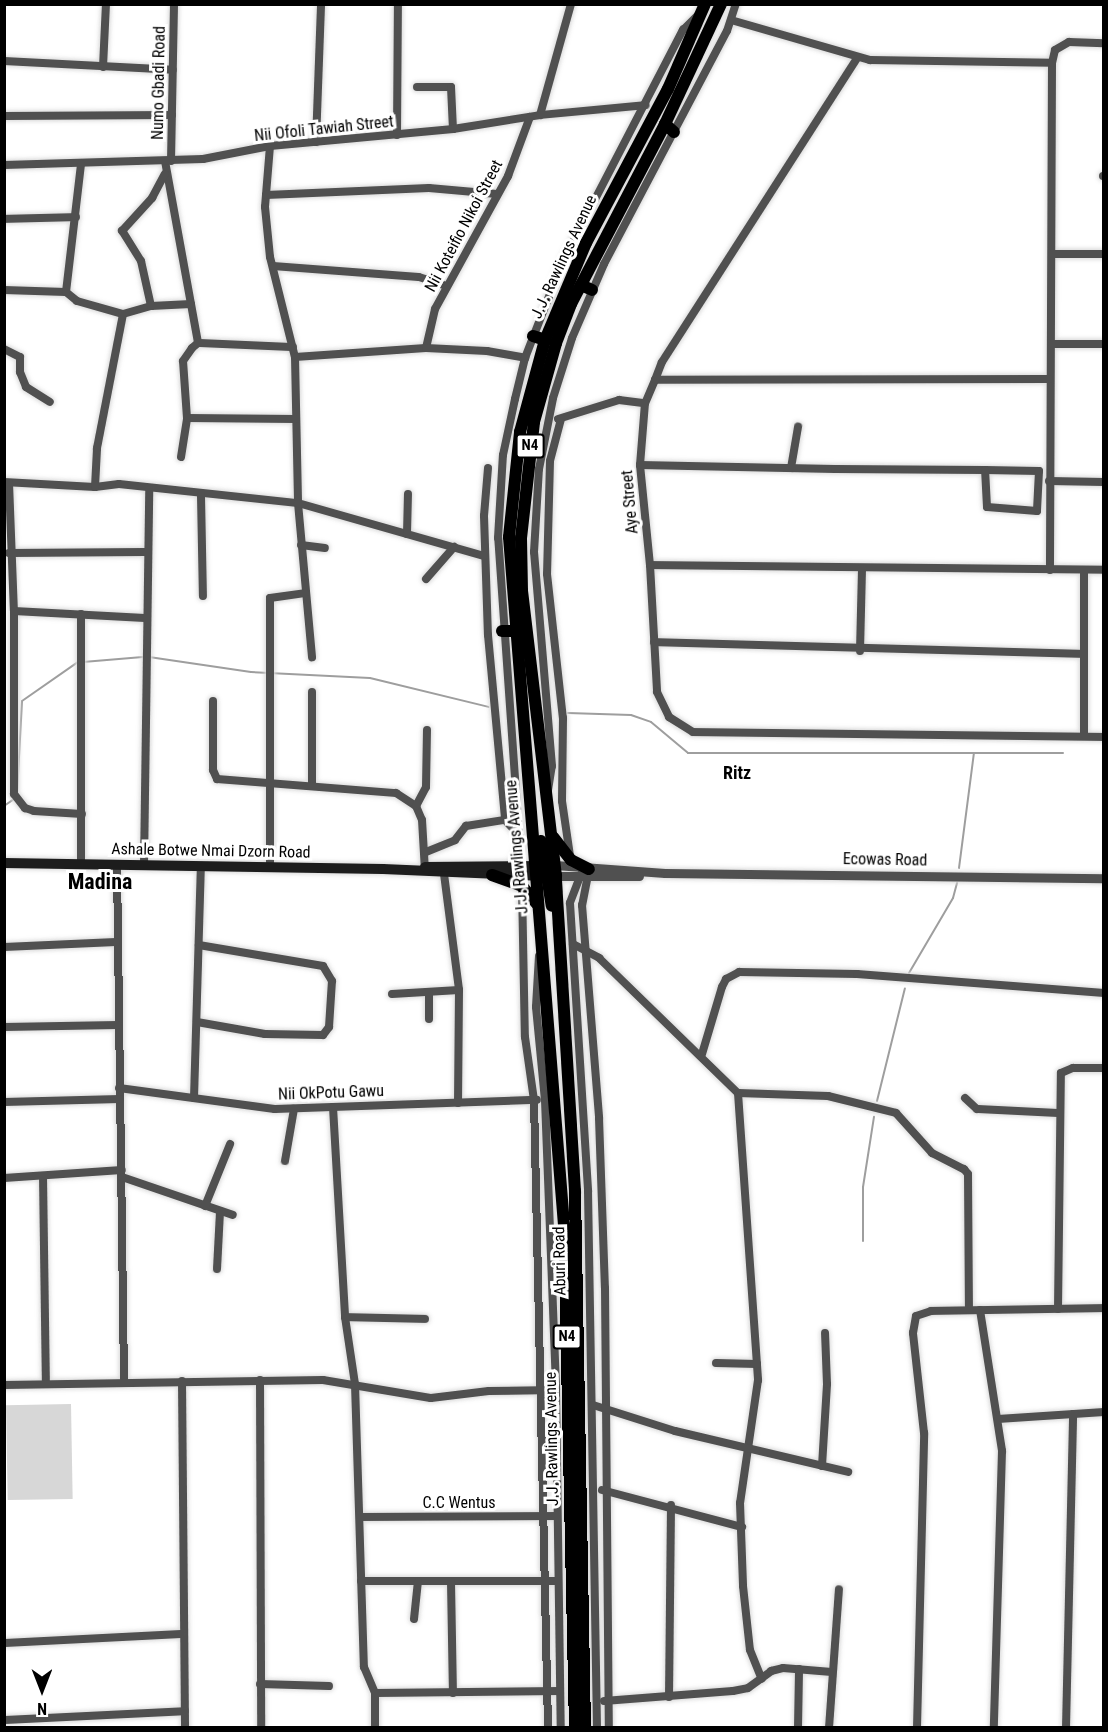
<!DOCTYPE html>
<html>
<head>
<meta charset="utf-8">
<style>
	body { margin:0 }
	#map { position:relative; width:1108px; height:1732px; overflow:hidden; background:#fff; font-family:"Roboto Condensed",sans-serif }
	div>[style] { position:absolute }
	[style*='--x'] { left:calc(var(--x)*1px); top:calc(var(--y)*1px); width:calc(var(--w)*1px); rotate:calc(var(--a)*1deg) }
	.green>* { inset:0; background:#d7d7d7; transform-origin:0 0 }
	.stream>* { height:2px; margin:-1px; padding:0 1px; transform-origin:1px; border-radius:1px; background:#9e9e9e }
	.roads { filter:drop-shadow(0 0 2px #dbdbdb) drop-shadow(0 0 2px #dbdbdb) }
	.minor>* { height:8px; margin:-4px; padding:0 4px; transform-origin:4px; border-radius:4px; background:#505050 }
	.tertiary>* { height:9px; margin:-4.5px; padding:0 4.5px; transform-origin:4.5px; border-radius:4.5px; background:#505050 }
	.secondary>* { height:10px; margin:-5px; padding:0 5px; transform-origin:5px; border-radius:5px; background:#1d1d1d }
	.trunk>* { height:12px; margin:-6px; padding:0 6px; transform-origin:6px; border-radius:6px; background:#000 }
	span { translate:-50% -50%; white-space:nowrap; text-align:center; line-height:1.15; -webkit-text-stroke:6px #fff; paint-order:stroke }
	.shield-label span { padding:2px 4px; background:#fff; border:2px solid; border-radius:4px; -webkit-text-stroke-width:0 }
	.shield-label { font-size:15px; color:#000; font-weight:700 }
	.street-label { font-size:16px; color:#000 }
	.neighbourhood-label { font-size:18px; color:#000; font-weight:700 }
	.district-label { font-size:22px; color:#000; font-weight:700 }
	.frame { position:absolute; inset:0; border:6px solid #000; pointer-events:none }
	.north { position:absolute; left:12px; top:1660px; width:60px; height:60px; -webkit-text-stroke:4px #fff; paint-order:stroke; rotate:180deg; font-size:16px; font-weight:700; line-height:24px; text-align:center; color:#000 }
	.north::after { content:''; display:block; margin:auto; width:21px; height:27px; background:#000; clip-path:polygon(50% 0,100% 100%,50% 72%,0 100%) }
</style>
</head>
<body>
<div id="map">
	<div class="green">
		<div style="left:71px;top:1404px;width:95px;height:65px;rotate:89deg"></div>
	</div>
	<div class="stream">
		<div style="--x:149;--y:657;--w:103;--a:8.4"></div>
		<div style="--x:251;--y:672;--w:119;--a:2.9"></div>
		<div style="--x:370;--y:678;--w:122;--a:13.7"></div>
		<div style="--x:83;--y:662;--w:60;--a:-4.8"></div>
		<div style="--x:568;--y:713;--w:63;--a:1.8"></div>
		<div style="--x:631;--y:715;--w:21;--a:19"></div>
		<div style="--x:651;--y:722;--w:48;--a:40"></div>
		<div style="--x:688;--y:753;--w:375;--a:0"></div>
		<div style="--x:17;--y:794;--w:93;--a:-86.9"></div>
		<div style="--x:22;--y:701;--w:68;--a:-34.9"></div>
		<div style="--x:4;--y:806;--w:12;--a:-35"></div>
		<div style="--x:959;--y:868;--w:116;--a:-82.6"></div>
		<div style="--x:909;--y:973;--w:87;--a:-59.6"></div>
		<div style="--x:953;--y:898;--w:16;--a:-75"></div>
		<div style="--x:877;--y:1101;--w:116;--a:-76.1"></div>
		<div style="--x:863;--y:1241;--w:54;--a:-90"></div>
		<div style="--x:863;--y:1187;--w:71;--a:-81.1"></div>
	</div>
	<div class="roads">
		<div class="minor">
			<div style="--x:731;--y:20;--w:145;--a:16.1"></div>
			<div style="--x:870;--y:60;--w:182;--a:0.9"></div>
			<div style="--x:1052;--y:63;--w:507;--a:90.23"></div>
			<div style="--x:4;--y:61;--w:169;--a:3"></div>
			<div style="--x:1052;--y:63;--w:13;--a:-77"></div>
			<div style="--x:1055;--y:50;--w:16;--a:-30"></div>
			<div style="--x:1069;--y:42;--w:35;--a:2"></div>
			<div style="--x:103;--y:67;--w:63;--a:-87.3"></div>
			<div style="--x:417;--y:87;--w:34;--a:0"></div>
			<div style="--x:451;--y:87;--w:42;--a:87.3"></div>
			<div style="--x:540;--y:115;--w:115;--a:-74.4"></div>
			<div style="--x:4;--y:116;--w:168;--a:-0.3"></div>
			<div style="--x:397;--y:135;--w:131;--a:-89.6"></div>
			<div style="--x:316;--y:142;--w:138;--a:-87.9"></div>
			<div style="--x:270;--y:146;--w:61;--a:94.7"></div>
			<div style="--x:265;--y:207;--w:50;--a:84.3"></div>
			<div style="--x:270;--y:257;--w:103;--a:76"></div>
			<div style="--x:295;--y:357;--w:146;--a:88.8"></div>
			<div style="--x:298;--y:503;--w:155;--a:84.8"></div>
			<div style="--x:165;--y:161;--w:185;--a:79.7"></div>
			<div style="--x:171;--y:161;--w:157;--a:-88.9"></div>
			<div style="--x:4;--y:165;--w:199;--a:-1.7"></div>
			<div style="--x:203;--y:159;--w:68;--a:-11"></div>
			<div style="--x:270;--y:146;--w:184;--a:-5.3"></div>
			<div style="--x:453;--y:129;--w:88;--a:-9.1"></div>
			<div style="--x:540;--y:115;--w:106;--a:-5.4"></div>
			<div style="--x:1103;--y:176;--w:1;--a:0"></div>
			<div style="--x:266;--y:195;--w:163;--a:-2.5"></div>
			<div style="--x:429;--y:188;--w:68;--a:5"></div>
			<div style="--x:4;--y:219;--w:72;--a:-1.6"></div>
			<div style="--x:1052;--y:254;--w:52;--a:0"></div>
			<div style="--x:273;--y:266;--w:146;--a:4.3"></div>
			<div style="--x:419;--y:277;--w:29;--a:18"></div>
			<div style="--x:4;--y:290;--w:62;--a:1.8"></div>
			<div style="--x:66;--y:292;--w:14;--a:39"></div>
			<div style="--x:77;--y:301;--w:48;--a:15.8"></div>
			<div style="--x:123;--y:314;--w:29;--a:-16"></div>
			<div style="--x:151;--y:306;--w:40;--a:-2.9"></div>
			<div style="--x:66;--y:292;--w:129;--a:-83.3"></div>
			<div style="--x:151;--y:306;--w:46;--a:-102.5"></div>
			<div style="--x:141;--y:261;--w:36;--a:-122"></div>
			<div style="--x:122;--y:231;--w:45;--a:-47.7"></div>
			<div style="--x:152;--y:198;--w:27;--a:-62"></div>
			<div style="--x:1052;--y:344;--w:52;--a:0"></div>
			<div style="--x:426;--y:348;--w:40;--a:-77"></div>
			<div style="--x:435;--y:309;--w:152;--a:-61.2"></div>
			<div style="--x:508;--y:176;--w:63;--a:-69.6"></div>
			<div style="--x:4;--y:349;--w:18;--a:27"></div>
			<div style="--x:20;--y:357;--w:15;--a:90"></div>
			<div style="--x:20;--y:372;--w:16;--a:68"></div>
			<div style="--x:26;--y:387;--w:28;--a:32"></div>
			<div style="--x:295;--y:357;--w:131;--a:-3.9"></div>
			<div style="--x:426;--y:348;--w:61;--a:2.8"></div>
			<div style="--x:487;--y:351;--w:39;--a:10"></div>
			<div style="--x:1049;--y:379;--w:394;--a:179.9"></div>
			<div style="--x:655;--y:380;--w:25;--a:113"></div>
			<div style="--x:645;--y:403;--w:62;--a:94.6"></div>
			<div style="--x:640;--y:465;--w:100;--a:84.3"></div>
			<div style="--x:650;--y:565;--w:454;--a:0.6"></div>
			<div style="--x:655;--y:380;--w:19;--a:-69"></div>
			<div style="--x:662;--y:362;--w:361;--a:-57.3"></div>
			<div style="--x:187;--y:418;--w:109;--a:0.5"></div>
			<div style="--x:558;--y:419;--w:64;--a:-17.3"></div>
			<div style="--x:619;--y:400;--w:26;--a:7"></div>
			<div style="--x:561;--y:419;--w:43;--a:104.7"></div>
			<div style="--x:550;--y:461;--w:113;--a:91.5"></div>
			<div style="--x:547;--y:574;--w:145;--a:83.7"></div>
			<div style="--x:563;--y:718;--w:83;--a:90.7"></div>
			<div style="--x:562;--y:801;--w:56;--a:81.7"></div>
			<div style="--x:181;--y:457;--w:39;--a:-81"></div>
			<div style="--x:187;--y:418;--w:57;--a:-94"></div>
			<div style="--x:183;--y:361;--w:16;--a:-55"></div>
			<div style="--x:192;--y:348;--w:8;--a:-40"></div>
			<div style="--x:198;--y:343;--w:95;--a:2.4"></div>
			<div style="--x:640;--y:465;--w:195;--a:1.2"></div>
			<div style="--x:835;--y:469;--w:150;--a:0.4"></div>
			<div style="--x:985;--y:470;--w:54;--a:1.1"></div>
			<div style="--x:1039;--y:471;--w:40;--a:92.9"></div>
			<div style="--x:1037;--y:511;--w:50;--a:-175.4"></div>
			<div style="--x:987;--y:507;--w:37;--a:-93"></div>
			<div style="--x:488;--y:468;--w:48;--a:94.8"></div>
			<div style="--x:484;--y:516;--w:119;--a:88.1"></div>
			<div style="--x:488;--y:635;--w:186;--a:84.7"></div>
			<div style="--x:505;--y:820;--w:21;--a:47"></div>
			<div style="--x:791;--y:468;--w:42;--a:-80.3"></div>
			<div style="--x:1049;--y:481;--w:55;--a:1"></div>
			<div style="--x:4;--y:482;--w:91;--a:3.1"></div>
			<div style="--x:95;--y:487;--w:24;--a:-7"></div>
			<div style="--x:119;--y:484;--w:180;--a:6.1"></div>
			<div style="--x:298;--y:503;--w:193;--a:15.9"></div>
			<div style="--x:9;--y:483;--w:128;--a:87.8"></div>
			<div style="--x:14;--y:611;--w:183;--a:90"></div>
			<div style="--x:14;--y:794;--w:18;--a:52"></div>
			<div style="--x:25;--y:808;--w:9;--a:18"></div>
			<div style="--x:34;--y:811;--w:48;--a:3.6"></div>
			<div style="--x:95;--y:487;--w:39;--a:-87"></div>
			<div style="--x:97;--y:448;--w:136;--a:-79"></div>
			<div style="--x:201;--y:496;--w:100;--a:88.9"></div>
			<div style="--x:407;--y:534;--w:40;--a:-88.6"></div>
			<div style="--x:301;--y:545;--w:24;--a:7"></div>
			<div style="--x:9;--y:553;--w:136;--a:-0.4"></div>
			<div style="--x:650;--y:565;--w:127;--a:86.8"></div>
			<div style="--x:657;--y:692;--w:28;--a:64"></div>
			<div style="--x:669;--y:717;--w:28;--a:32"></div>
			<div style="--x:693;--y:732;--w:411;--a:0.7"></div>
			<div style="--x:426;--y:579;--w:43;--a:-48.8"></div>
			<div style="--x:14;--y:611;--w:131;--a:3.1"></div>
			<div style="--x:81;--y:614;--w:250;--a:90"></div>
			<div style="--x:654;--y:642;--w:429;--a:1.6"></div>
			<div style="--x:860;--y:651;--w:82;--a:-88.6"></div>
			<div style="--x:312;--y:692;--w:92;--a:90"></div>
			<div style="--x:213;--y:701;--w:69;--a:90"></div>
			<div style="--x:213;--y:770;--w:10;--a:66"></div>
			<div style="--x:217;--y:779;--w:180;--a:4.5"></div>
			<div style="--x:396;--y:793;--w:24;--a:33"></div>
			<div style="--x:416;--y:806;--w:15;--a:67"></div>
			<div style="--x:422;--y:820;--w:51;--a:86.6"></div>
			<div style="--x:1084;--y:735;--w:165;--a:-90"></div>
			<div style="--x:548;--y:790;--w:24;--a:-81"></div>
			<div style="--x:552;--y:766;--w:215;--a:-94.8"></div>
			<div style="--x:534;--y:552;--w:83;--a:-86.6"></div>
			<div style="--x:539;--y:469;--w:72;--a:-78.8"></div>
			<div style="--x:553;--y:398;--w:63;--a:-72.4"></div>
			<div style="--x:572;--y:338;--w:81;--a:-66.6"></div>
			<div style="--x:604;--y:264;--w:263;--a:-62.2"></div>
			<div style="--x:727;--y:31;--w:28;--a:-72"></div>
			<div style="--x:416;--y:806;--w:21;--a:-62"></div>
			<div style="--x:426;--y:787;--w:57;--a:-89"></div>
			<div style="--x:426;--y:852;--w:31;--a:-22"></div>
			<div style="--x:455;--y:840;--w:18;--a:-52"></div>
			<div style="--x:466;--y:826;--w:39;--a:-9"></div>
			<div style="--x:117;--y:865;--w:517;--a:89.22"></div>
			<div style="--x:144;--y:866;--w:376;--a:-89.2"></div>
			<div style="--x:270;--y:867;--w:269;--a:-90"></div>
			<div style="--x:270;--y:598;--w:35;--a:-8"></div>
			<div style="--x:509;--y:869;--w:21;--a:-62"></div>
			<div style="--x:519;--y:850;--w:15;--a:-90"></div>
			<div style="--x:519;--y:835;--w:298;--a:-94"></div>
			<div style="--x:498;--y:538;--w:83;--a:-86.6"></div>
			<div style="--x:503;--y:455;--w:57;--a:-77.9"></div>
			<div style="--x:515;--y:399;--w:42;--a:-76.3"></div>
			<div style="--x:525;--y:358;--w:102;--a:-68.7"></div>
			<div style="--x:562;--y:263;--w:263;--a:-62.6"></div>
			<div style="--x:683;--y:30;--w:23;--a:-45"></div>
			<div style="--x:444;--y:874;--w:117;--a:82.6"></div>
			<div style="--x:459;--y:990;--w:113;--a:90.5"></div>
			<div style="--x:581;--y:874;--w:31;--a:111"></div>
			<div style="--x:570;--y:903;--w:289;--a:86.4"></div>
			<div style="--x:588;--y:1191;--w:537;--a:89.04"></div>
			<div style="--x:588;--y:875;--w:31;--a:101"></div>
			<div style="--x:582;--y:905;--w:214;--a:85.4"></div>
			<div style="--x:599;--y:1118;--w:170;--a:88"></div>
			<div style="--x:605;--y:1288;--w:440;--a:89.5"></div>
			<div style="--x:522;--y:887;--w:150;--a:88.9"></div>
			<div style="--x:525;--y:1037;--w:64;--a:81.9"></div>
			<div style="--x:534;--y:1100;--w:628;--a:88.72"></div>
			<div style="--x:573;--y:944;--w:30;--a:28"></div>
			<div style="--x:599;--y:958;--w:194;--a:44.2"></div>
			<div style="--x:738;--y:1093;--w:288;--a:86"></div>
			<div style="--x:758;--y:1380;--w:124;--a:98.3"></div>
			<div style="--x:740;--y:1503;--w:83;--a:87.9"></div>
			<div style="--x:743;--y:1586;--w:64;--a:83.8"></div>
			<div style="--x:750;--y:1650;--w:31;--a:68"></div>
			<div style="--x:4;--y:947;--w:112;--a:-2.6"></div>
			<div style="--x:539;--y:956;--w:51;--a:93.4"></div>
			<div style="--x:536;--y:1007;--w:93;--a:84.5"></div>
			<div style="--x:545;--y:1100;--w:290;--a:87.8"></div>
			<div style="--x:556;--y:1390;--w:338;--a:89.2"></div>
			<div style="--x:392;--y:994;--w:67;--a:-3.4"></div>
			<div style="--x:429;--y:1019;--w:27;--a:-90"></div>
			<div style="--x:197;--y:1022;--w:69;--a:10"></div>
			<div style="--x:265;--y:1034;--w:58;--a:1"></div>
			<div style="--x:323;--y:1035;--w:10;--a:-53"></div>
			<div style="--x:329;--y:1027;--w:46;--a:-86.3"></div>
			<div style="--x:332;--y:981;--w:17;--a:-121"></div>
			<div style="--x:323;--y:966;--w:126;--a:-170.4"></div>
			<div style="--x:4;--y:1027;--w:114;--a:-1"></div>
			<div style="--x:702;--y:1054;--w:70;--a:-73.4"></div>
			<div style="--x:722;--y:987;--w:9;--a:-63"></div>
			<div style="--x:726;--y:979;--w:15;--a:-28"></div>
			<div style="--x:739;--y:972;--w:118;--a:1"></div>
			<div style="--x:857;--y:974;--w:248;--a:4.4"></div>
			<div style="--x:119;--y:1088;--w:157;--a:7.7"></div>
			<div style="--x:275;--y:1109;--w:262;--a:-2"></div>
			<div style="--x:738;--y:1093;--w:90;--a:1.9"></div>
			<div style="--x:828;--y:1096;--w:70;--a:14"></div>
			<div style="--x:896;--y:1113;--w:54;--a:48"></div>
			<div style="--x:932;--y:1153;--w:36;--a:27"></div>
			<div style="--x:964;--y:1169;--w:6;--a:51"></div>
			<div style="--x:968;--y:1174;--w:136;--a:89.6"></div>
			<div style="--x:194;--y:1098;--w:232;--a:-88.3"></div>
			<div style="--x:965;--y:1098;--w:16;--a:43"></div>
			<div style="--x:977;--y:1109;--w:82;--a:2.8"></div>
			<div style="--x:4;--y:1102;--w:116;--a:-1.5"></div>
			<div style="--x:333;--y:1107;--w:210;--a:86.7"></div>
			<div style="--x:345;--y:1317;--w:68;--a:81.5"></div>
			<div style="--x:355;--y:1384;--w:283;--a:88.2"></div>
			<div style="--x:364;--y:1667;--w:28;--a:67"></div>
			<div style="--x:375;--y:1693;--w:35;--a:90"></div>
			<div style="--x:285;--y:1161;--w:53;--a:-80.2"></div>
			<div style="--x:43;--y:1176;--w:208;--a:89.2"></div>
			<div style="--x:122;--y:1177;--w:117;--a:18.9"></div>
			<div style="--x:4;--y:1178;--w:118;--a:-3.9"></div>
			<div style="--x:205;--y:1206;--w:67;--a:-68"></div>
			<div style="--x:217;--y:1269;--w:58;--a:-87"></div>
			<div style="--x:1058;--y:1309;--w:236;--a:-89.3"></div>
			<div style="--x:1061;--y:1073;--w:13;--a:-23"></div>
			<div style="--x:1073;--y:1068;--w:31;--a:0"></div>
			<div style="--x:980;--y:1310;--w:143;--a:81.1"></div>
			<div style="--x:1002;--y:1451;--w:277;--a:91.7"></div>
			<div style="--x:345;--y:1317;--w:80;--a:1.4"></div>
			<div style="--x:716;--y:1363;--w:41;--a:1.4"></div>
			<div style="--x:260;--y:1380;--w:348;--a:89.8"></div>
			<div style="--x:182;--y:1381;--w:347;--a:89.5"></div>
			<div style="--x:4;--y:1385;--w:319;--a:-0.9"></div>
			<div style="--x:323;--y:1380;--w:109;--a:9.5"></div>
			<div style="--x:431;--y:1398;--w:58;--a:-6.9"></div>
			<div style="--x:489;--y:1391;--w:67;--a:-0.9"></div>
			<div style="--x:593;--y:1405;--w:86;--a:17.6"></div>
			<div style="--x:675;--y:1431;--w:178;--a:13.3"></div>
			<div style="--x:998;--y:1419;--w:106;--a:-3.8"></div>
			<div style="--x:822;--y:1466;--w:82;--a:-86.5"></div>
			<div style="--x:827;--y:1384;--w:51;--a:-92.2"></div>
			<div style="--x:602;--y:1490;--w:145;--a:14.8"></div>
			<div style="--x:361;--y:1517;--w:196;--a:-0.3"></div>
			<div style="--x:361;--y:1581;--w:197;--a:0"></div>
			<div style="--x:451;--y:1582;--w:111;--a:89"></div>
			<div style="--x:414;--y:1619;--w:37;--a:-84"></div>
			<div style="--x:4;--y:1643;--w:178;--a:-2.9"></div>
			<div style="--x:260;--y:1684;--w:69;--a:1.7"></div>
			<div style="--x:375;--y:1693;--w:185;--a:-0.6"></div>
			<div style="--x:669;--y:1697;--w:192;--a:-89.4"></div>
			<div style="--x:604;--y:1701;--w:129;--a:-4.4"></div>
			<div style="--x:733;--y:1691;--w:15;--a:-11"></div>
			<div style="--x:748;--y:1688;--w:29;--a:-36"></div>
			<div style="--x:771;--y:1671;--w:12;--a:-14"></div>
			<div style="--x:783;--y:1668;--w:49;--a:4.7"></div>
			<div style="--x:4;--y:1720;--w:181;--a:-2.8"></div>
			<div style="--x:798;--y:1728;--w:59;--a:-89"></div>
			<div style="--x:829;--y:1728;--w:139;--a:-85.9"></div>
			<div style="--x:917;--y:1728;--w:295;--a:-88.6"></div>
			<div style="--x:924;--y:1433;--w:101;--a:-96.3"></div>
			<div style="--x:913;--y:1333;--w:17;--a:-80"></div>
			<div style="--x:916;--y:1316;--w:16;--a:-18"></div>
			<div style="--x:931;--y:1311;--w:173;--a:-1"></div>
			<div style="--x:1066;--y:1728;--w:314;--a:-88.7"></div>
		</div>
		<div class="tertiary">
			<div style="--x:555;--y:865;--w:110;--a:4.2"></div>
			<div style="--x:665;--y:873;--w:439;--a:0.7"></div>
			<div style="--x:556;--y:876;--w:83;--a:0"></div>
		</div>
		<div class="secondary">
			<div style="--x:4;--y:863;--w:379;--a:0.9"></div>
			<div style="--x:383;--y:869;--w:161;--a:2.5"></div>
			<div style="--x:425;--y:867;--w:117;--a:-0.5"></div>
		</div>
		<div class="trunk">
			<div style="--x:665;--y:124;--w:12;--a:42"></div>
			<div style="--x:581;--y:285;--w:12;--a:24"></div>
			<div style="--x:533;--y:336;--w:13;--a:18"></div>
			<div style="--x:502;--y:631;--w:12;--a:0"></div>
			<div style="--x:553;--y:837;--w:29;--a:52"></div>
			<div style="--x:571;--y:860;--w:20;--a:27"></div>
			<div style="--x:541;--y:841;--w:25;--a:81"></div>
			<div style="--x:545;--y:866;--w:15;--a:42"></div>
			<div style="--x:538;--y:868;--w:12;--a:42"></div>
			<div style="--x:547;--y:876;--w:30;--a:81"></div>
			<div style="--x:492;--y:875;--w:32;--a:20"></div>
			<div style="--x:522;--y:886;--w:23;--a:50"></div>
			<div style="--x:575;--y:1728;--w:503;--a:-91.25"></div>
			<div style="--x:564;--y:1225;--w:690;--a:-94.57"></div>
			<div style="--x:509;--y:537;--w:106;--a:-84"></div>
			<div style="--x:520;--y:432;--w:95;--a:-74.8"></div>
			<div style="--x:545;--y:340;--w:105;--a:-67.1"></div>
			<div style="--x:586;--y:243;--w:174;--a:-62"></div>
			<div style="--x:668;--y:89;--w:93;--a:-66.5"></div>
			<div style="--x:585;--y:1728;--w:537;--a:-91.07"></div>
			<div style="--x:575;--y:1191;--w:316;--a:-93.5"></div>
			<div style="--x:556;--y:876;--w:287;--a:-96.8"></div>
			<div style="--x:522;--y:591;--w:53;--a:-91.1"></div>
			<div style="--x:521;--y:538;--w:117;--a:-83.6"></div>
			<div style="--x:534;--y:422;--w:82;--a:-74.4"></div>
			<div style="--x:556;--y:343;--w:42;--a:-69"></div>
			<div style="--x:571;--y:304;--w:203;--a:-62.4"></div>
			<div style="--x:665;--y:124;--w:132;--a:-65"></div>
		</div>
	</div>
	<div class="shield-label">
		<span style="left:530px;top:446px">N4</span>
		<span style="left:567px;top:1337px">N4</span>
	</div>
	<div class="street-label">
		<span style="left:159px;top:83px;rotate:-89deg">Numo Gbadi Road</span>
		<span style="left:324px;top:129px;rotate:-6deg">Nii Ofoli Tawiah Street</span>
		<span style="left:464px;top:226px;rotate:-62deg">Nii Koteifio Nikoi Street</span>
		<span style="left:564px;top:257px;rotate:-65deg">J.J. Rawlings Avenue</span>
		<span style="left:630px;top:502px;rotate:-95deg">Aye Street</span>
		<span style="left:517px;top:847px;rotate:-95deg">J.J. Rawlings Avenue</span>
		<span style="left:211px;top:851px;rotate:1deg">Ashale Botwe Nmai Dzorn Road</span>
		<span style="left:885px;top:860px;rotate:1deg">Ecowas Road</span>
		<span style="left:331px;top:1093px;rotate:-2deg">Nii OkPotu Gawu</span>
		<span style="left:560px;top:1261px;rotate:-91deg">Aburi Road</span>
		<span style="left:552px;top:1439px;rotate:-91deg">J.J. Rawlings Avenue</span>
		<span style="left:459px;top:1503px">C.C Wentus</span>
	</div>
	<div class="neighbourhood-label">
		<span style="left:737px;top:773px">Ritz</span>
	</div>
	<div class="district-label">
		<span style="left:100px;top:882px">Madina</span>
	</div>
	<div class="frame"></div>
	<div class="north">N</div>
</div>
</body>
</html>
